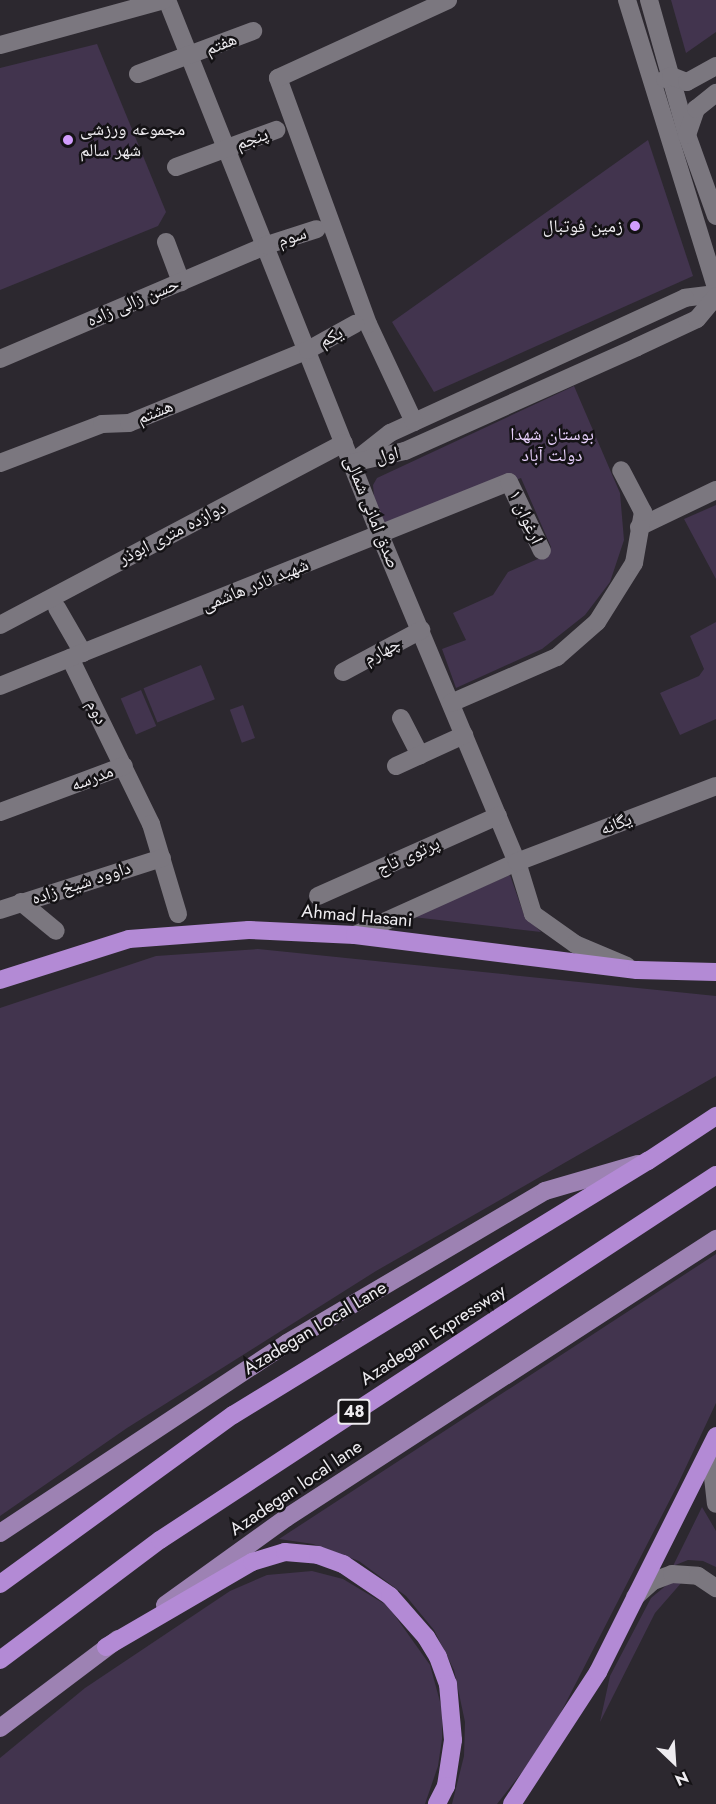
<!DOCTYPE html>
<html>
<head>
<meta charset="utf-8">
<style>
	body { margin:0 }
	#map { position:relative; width:716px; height:1804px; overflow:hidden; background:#2c282f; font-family:Jost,"Noto Naskh Arabic",sans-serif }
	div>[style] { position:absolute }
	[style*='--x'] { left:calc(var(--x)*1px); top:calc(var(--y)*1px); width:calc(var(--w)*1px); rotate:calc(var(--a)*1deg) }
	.green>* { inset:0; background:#42344e; transform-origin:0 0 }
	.minor>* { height:18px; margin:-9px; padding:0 9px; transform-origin:9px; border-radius:9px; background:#7b777f }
	.major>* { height:18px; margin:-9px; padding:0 9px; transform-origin:9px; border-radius:9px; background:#9d82b3 }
	.highway>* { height:18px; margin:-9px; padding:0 9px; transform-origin:9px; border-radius:9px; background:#b38ad5 }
	.dots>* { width:16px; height:16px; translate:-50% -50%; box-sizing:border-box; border:3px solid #141215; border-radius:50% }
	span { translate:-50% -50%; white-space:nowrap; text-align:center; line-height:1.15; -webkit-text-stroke:5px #141215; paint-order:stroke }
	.shield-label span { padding:2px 4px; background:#141215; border:2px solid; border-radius:4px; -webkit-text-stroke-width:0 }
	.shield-label { font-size:16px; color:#eeecf0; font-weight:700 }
	.street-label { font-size:18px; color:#eeecf0 }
	.poi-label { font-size:18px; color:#eeecf0 }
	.left { translate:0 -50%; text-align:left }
	.right { translate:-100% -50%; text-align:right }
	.park-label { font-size:18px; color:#e8d1fd }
	.north { position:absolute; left:644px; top:1732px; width:60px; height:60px; -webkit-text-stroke:4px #141215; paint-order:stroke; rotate:155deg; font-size:16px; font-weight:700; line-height:24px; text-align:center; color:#eeecf0 }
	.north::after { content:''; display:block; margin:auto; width:21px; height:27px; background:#eeecf0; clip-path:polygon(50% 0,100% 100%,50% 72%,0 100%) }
</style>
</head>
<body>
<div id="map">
	<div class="green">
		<div style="clip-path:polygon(671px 0,716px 0,716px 32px,686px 53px)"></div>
		<div style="clip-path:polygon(97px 44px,166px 212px,158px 226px,0 290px,0 68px)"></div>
		<div style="clip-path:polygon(648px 140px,693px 276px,434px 392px,392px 322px)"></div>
		<div style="clip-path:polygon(574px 386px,620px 493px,624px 540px,610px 582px,585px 615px,542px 649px,456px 688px,442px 649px,466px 640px,453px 613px,493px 595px,508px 572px,547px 555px,551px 547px,521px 478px,387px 528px,375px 509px,373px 485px,377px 478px)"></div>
		<div style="clip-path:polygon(716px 505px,716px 579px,684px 519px)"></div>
		<div style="clip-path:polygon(716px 622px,716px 719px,680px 735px,660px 693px,699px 676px,704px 669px,690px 636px)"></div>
		<div style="left:201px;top:665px;width:37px;height:62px;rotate:68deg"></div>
		<div style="left:141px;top:690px;width:39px;height:22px;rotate:67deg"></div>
		<div style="left:243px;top:705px;width:35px;height:14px;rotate:70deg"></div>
		<div style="clip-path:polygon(510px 875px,524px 915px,541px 932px,413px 917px)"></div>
		<div style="clip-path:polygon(258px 949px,716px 996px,716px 1076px,376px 1271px,127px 1428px,0 1516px,0 1008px,156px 956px)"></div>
		<div style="clip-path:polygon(716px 1254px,716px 1403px,677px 1486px,557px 1720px,526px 1767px,497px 1804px,452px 1804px,464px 1756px,465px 1722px,454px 1670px,434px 1630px,406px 1596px,359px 1561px,313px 1544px,279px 1539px)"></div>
		<div style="clip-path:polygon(702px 1507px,716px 1531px,716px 1567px,703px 1561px,688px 1560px,673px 1566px)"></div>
		<div style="clip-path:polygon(312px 1571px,343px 1579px,388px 1606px,430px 1665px,442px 1709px,442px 1739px,438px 1766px,425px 1804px,0 1804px,0 1758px,85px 1688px,230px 1591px,267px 1575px)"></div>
		<div style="clip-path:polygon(682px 1582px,655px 1613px,600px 1722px,610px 1676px,651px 1598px,669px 1583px)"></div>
	</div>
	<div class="minor">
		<div style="--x:167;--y:0;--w:576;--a:68.29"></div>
		<div style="--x:380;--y:535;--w:355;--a:67.3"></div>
		<div style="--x:517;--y:862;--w:54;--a:72.9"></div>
		<div style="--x:533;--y:914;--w:52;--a:35.5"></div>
		<div style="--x:575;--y:944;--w:56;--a:22.9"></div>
		<div style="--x:627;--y:0;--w:300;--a:72.8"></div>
		<div style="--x:649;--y:0;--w:140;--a:74.3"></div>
		<div style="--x:687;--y:135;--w:86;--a:70.3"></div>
		<div style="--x:0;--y:45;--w:170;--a:-15.3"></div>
		<div style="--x:138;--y:74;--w:123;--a:-20.5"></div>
		<div style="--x:665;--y:79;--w:7;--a:-27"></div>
		<div style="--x:671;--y:76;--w:17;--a:21"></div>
		<div style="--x:687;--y:82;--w:33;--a:-29"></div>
		<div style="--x:687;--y:135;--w:28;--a:-71"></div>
		<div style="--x:696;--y:109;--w:26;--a:-39"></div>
		<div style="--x:176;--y:167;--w:107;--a:-20.3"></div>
		<div style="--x:166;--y:242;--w:43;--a:69.4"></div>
		<div style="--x:716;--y:294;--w:31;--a:173"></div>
		<div style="--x:685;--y:298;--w:324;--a:155.4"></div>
		<div style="--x:390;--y:433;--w:48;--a:141.7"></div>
		<div style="--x:352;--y:463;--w:54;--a:-12.8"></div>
		<div style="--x:405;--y:451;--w:254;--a:-24.1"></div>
		<div style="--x:637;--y:347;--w:66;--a:-25"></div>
		<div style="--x:697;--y:319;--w:30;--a:-50"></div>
		<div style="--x:0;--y:359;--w:290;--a:-23.1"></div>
		<div style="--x:267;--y:245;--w:52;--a:-17.7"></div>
		<div style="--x:414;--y:422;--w:108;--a:-115.1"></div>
		<div style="--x:368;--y:324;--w:262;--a:-110.1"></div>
		<div style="--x:278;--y:78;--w:187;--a:-24.6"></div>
		<div style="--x:0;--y:463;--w:109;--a:-20.9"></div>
		<div style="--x:102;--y:424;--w:27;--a:-2"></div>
		<div style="--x:129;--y:423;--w:193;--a:-22.2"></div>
		<div style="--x:308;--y:350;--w:54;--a:-29"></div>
		<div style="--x:639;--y:527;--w:85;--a:-25.7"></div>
		<div style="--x:57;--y:608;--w:52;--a:60"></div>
		<div style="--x:0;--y:625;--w:389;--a:-27.9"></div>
		<div style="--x:70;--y:658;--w:185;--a:64"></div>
		<div style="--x:151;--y:824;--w:94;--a:73.3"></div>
		<div style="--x:343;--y:672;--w:89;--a:-28.3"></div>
		<div style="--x:0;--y:686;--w:548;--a:-21.84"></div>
		<div style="--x:509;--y:482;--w:76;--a:64.4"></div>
		<div style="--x:451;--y:703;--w:116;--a:-23.5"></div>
		<div style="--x:557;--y:657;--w:53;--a:-41.2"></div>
		<div style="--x:597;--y:622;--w:70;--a:-57.9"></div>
		<div style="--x:634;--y:563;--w:52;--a:-80"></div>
		<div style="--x:643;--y:512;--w:47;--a:-117.6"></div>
		<div style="--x:401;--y:718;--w:42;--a:62.8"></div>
		<div style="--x:396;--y:766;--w:75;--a:-24.5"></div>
		<div style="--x:0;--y:812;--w:132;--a:-20.4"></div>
		<div style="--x:318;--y:896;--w:197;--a:-24"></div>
		<div style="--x:21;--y:902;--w:45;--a:39.6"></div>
		<div style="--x:0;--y:910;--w:170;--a:-17.8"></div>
		<div style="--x:355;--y:935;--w:178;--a:-24.3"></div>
		<div style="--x:517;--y:862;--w:213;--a:-20.9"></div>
		<div style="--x:710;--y:1450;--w:54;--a:83.7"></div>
		<div style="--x:635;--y:1597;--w:24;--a:-42"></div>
		<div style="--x:653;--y:1581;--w:20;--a:-20"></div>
		<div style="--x:672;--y:1574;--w:26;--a:4"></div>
		<div style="--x:698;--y:1576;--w:22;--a:34"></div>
	</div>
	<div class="major">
		<div style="--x:0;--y:1533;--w:344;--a:-33.5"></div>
		<div style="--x:287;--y:1343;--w:299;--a:-30.5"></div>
		<div style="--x:545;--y:1191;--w:97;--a:-16.2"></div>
		<div style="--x:165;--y:1605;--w:149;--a:-35.7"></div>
		<div style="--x:286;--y:1518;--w:513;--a:-32.98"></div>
		<div style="--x:0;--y:1728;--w:148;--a:-37"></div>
	</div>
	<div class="highway">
		<div style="--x:0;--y:980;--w:135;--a:-17.6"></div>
		<div style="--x:129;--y:939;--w:120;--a:-4.3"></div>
		<div style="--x:249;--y:930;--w:106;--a:2.7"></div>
		<div style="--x:355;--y:935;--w:284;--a:7.1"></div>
		<div style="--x:637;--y:970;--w:79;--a:1.5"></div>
		<div style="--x:0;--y:1584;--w:288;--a:-36"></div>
		<div style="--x:233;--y:1415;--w:487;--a:-31.5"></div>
		<div style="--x:648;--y:1161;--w:82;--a:-33.5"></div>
		<div style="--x:106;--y:1647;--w:169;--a:-30.2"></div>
		<div style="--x:252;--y:1562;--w:34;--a:-17"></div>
		<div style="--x:285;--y:1552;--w:33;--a:5"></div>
		<div style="--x:318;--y:1555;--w:27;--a:20"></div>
		<div style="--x:343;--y:1564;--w:57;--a:34.2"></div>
		<div style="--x:390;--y:1596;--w:55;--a:48.7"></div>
		<div style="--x:426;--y:1637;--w:23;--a:59"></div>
		<div style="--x:438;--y:1657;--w:29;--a:70"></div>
		<div style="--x:448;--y:1684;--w:56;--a:84.9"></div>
		<div style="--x:453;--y:1740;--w:47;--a:98.7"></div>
		<div style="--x:446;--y:1786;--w:20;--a:117"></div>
		<div style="--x:0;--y:1660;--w:200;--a:-36.9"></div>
		<div style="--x:160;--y:1540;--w:665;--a:-33.28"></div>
		<div style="--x:512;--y:1804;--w:158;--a:-56.9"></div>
		<div style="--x:598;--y:1672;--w:264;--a:-63.4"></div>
	</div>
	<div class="dots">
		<div style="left:68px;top:140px;background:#d29dfd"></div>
		<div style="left:635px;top:226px;background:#d29dfd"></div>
	</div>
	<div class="shield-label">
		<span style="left:354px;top:1412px">48</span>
	</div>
	<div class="street-label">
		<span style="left:221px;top:44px;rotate:-22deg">هفتم</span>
		<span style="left:252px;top:139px;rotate:-20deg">پنجم</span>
		<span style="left:292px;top:237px;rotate:-18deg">سوم</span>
		<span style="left:133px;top:302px;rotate:-23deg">حسن زالی زاده</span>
		<span style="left:331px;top:337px;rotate:-28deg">یکم</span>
		<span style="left:155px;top:412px;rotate:-22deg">هشتم</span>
		<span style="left:387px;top:455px;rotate:-14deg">اول</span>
		<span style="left:372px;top:512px;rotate:68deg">صدق امانی شمالی</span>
		<span style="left:526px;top:517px;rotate:65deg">ارغوان ۱</span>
		<span style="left:172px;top:533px;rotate:-27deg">دوازده متری ابوذر</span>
		<span style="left:255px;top:585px;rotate:-22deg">شهید نادر هاشمی</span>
		<span style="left:382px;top:651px;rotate:-28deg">چهارم</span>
		<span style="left:97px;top:712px;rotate:63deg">دوم</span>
		<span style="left:92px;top:778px;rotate:-21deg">مدرسه</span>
		<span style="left:616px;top:824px;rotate:-21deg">یگانه</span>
		<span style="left:408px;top:856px;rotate:-24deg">پرتوی تاج</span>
		<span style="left:81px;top:883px;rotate:-18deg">داوود شیخ زاده</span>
		<span style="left:357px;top:916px;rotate:5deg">Ahmad Hasani</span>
		<span style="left:315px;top:1328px;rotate:-31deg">Azadegan Local Lane</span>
		<span style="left:433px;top:1335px;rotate:-33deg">Azadegan Expressway</span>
		<span style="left:296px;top:1488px;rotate:-34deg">Azadegan local lane</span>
	</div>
	<div class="poi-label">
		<span class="left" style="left:80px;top:140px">مجموعه ورزشی<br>شهر سالم</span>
		<span class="right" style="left:623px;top:226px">زمین فوتبال</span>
	</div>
	<div class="park-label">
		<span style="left:552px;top:445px">بوستان شهدا<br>دولت آباد</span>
	</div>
	<div class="north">N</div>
</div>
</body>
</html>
